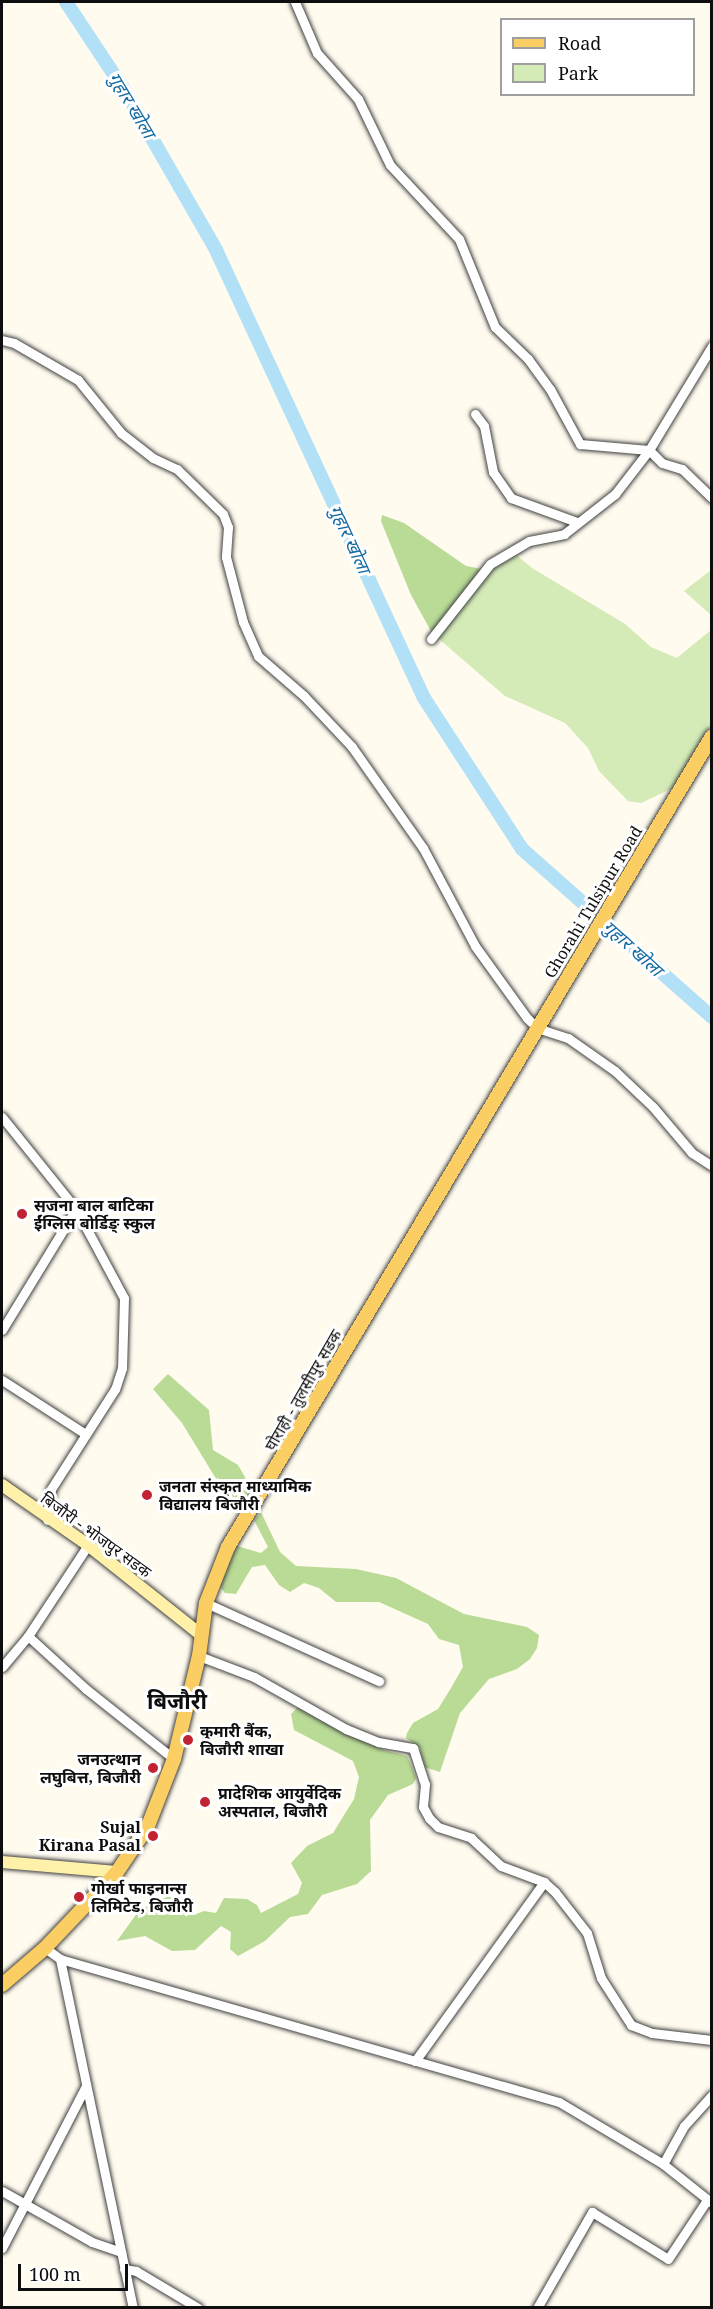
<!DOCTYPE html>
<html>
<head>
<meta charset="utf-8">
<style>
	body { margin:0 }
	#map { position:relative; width:713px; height:2309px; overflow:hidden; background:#fffbef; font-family:"Noto Serif","Noto Sans Devanagari",serif }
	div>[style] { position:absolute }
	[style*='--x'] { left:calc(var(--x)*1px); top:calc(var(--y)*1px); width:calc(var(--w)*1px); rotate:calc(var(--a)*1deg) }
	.green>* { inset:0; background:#d4eab7 }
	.forest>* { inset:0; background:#b9db96 }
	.river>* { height:14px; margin:-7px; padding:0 7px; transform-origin:7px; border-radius:7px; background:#b2e1f7 }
	.roads { filter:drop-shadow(0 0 2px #414141) drop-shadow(0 0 2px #414141) }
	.street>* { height:9px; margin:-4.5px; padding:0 4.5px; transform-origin:4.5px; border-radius:4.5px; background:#fff }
	.secondary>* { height:12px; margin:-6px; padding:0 6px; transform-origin:6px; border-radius:6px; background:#fff1aa }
	.primary>* { height:14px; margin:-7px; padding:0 7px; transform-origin:7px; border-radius:7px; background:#fbce63 }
	.dots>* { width:16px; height:16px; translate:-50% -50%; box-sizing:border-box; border:3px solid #fff; border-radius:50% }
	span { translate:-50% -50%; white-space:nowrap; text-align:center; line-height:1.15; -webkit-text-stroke:6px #fff; paint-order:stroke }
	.street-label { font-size:16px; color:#0e0e0e }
	.poi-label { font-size:16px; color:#0e0e0e; font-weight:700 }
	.left { translate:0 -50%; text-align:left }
	.right { translate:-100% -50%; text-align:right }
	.water-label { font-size:18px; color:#146ba3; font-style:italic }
	.district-label { font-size:22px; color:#0e0e0e; font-weight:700 }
	.frame { position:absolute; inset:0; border:3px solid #0e0e0e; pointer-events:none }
	.legend { position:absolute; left:500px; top:18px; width:195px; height:78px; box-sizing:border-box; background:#fff; border:2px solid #9f9f9f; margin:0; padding:8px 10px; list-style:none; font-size:18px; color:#0e0e0e }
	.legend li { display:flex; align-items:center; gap:12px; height:30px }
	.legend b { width:30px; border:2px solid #9f9f9f }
	.scale { position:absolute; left:18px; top:2264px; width:110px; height:27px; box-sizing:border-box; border:3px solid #0e0e0e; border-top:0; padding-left:8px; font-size:18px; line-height:21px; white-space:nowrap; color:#0e0e0e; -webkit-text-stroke:4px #fff; paint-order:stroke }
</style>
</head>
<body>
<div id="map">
	<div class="green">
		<div style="clip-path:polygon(508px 548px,532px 568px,625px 624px,651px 647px,677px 658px,711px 630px,711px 726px,673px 788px,641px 803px,628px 801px,599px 771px,588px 748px,565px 723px,505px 696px,432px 633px)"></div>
		<div style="clip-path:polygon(711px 570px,711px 615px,684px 591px)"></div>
	</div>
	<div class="forest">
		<div style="clip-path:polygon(382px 515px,404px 523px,466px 566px,482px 569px,432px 633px,411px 595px,381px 521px)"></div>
		<div style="clip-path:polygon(168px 1374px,209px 1410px,213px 1450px,238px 1465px,245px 1477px,250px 1499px,243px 1513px,215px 1477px,182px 1423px,153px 1389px)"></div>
		<div style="clip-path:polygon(261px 1512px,280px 1552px,296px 1566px,356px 1569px,396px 1578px,464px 1614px,527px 1627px,539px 1635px,537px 1648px,530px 1659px,517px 1669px,489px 1679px,460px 1713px,440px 1772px,424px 1767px,420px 1748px,406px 1738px,407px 1733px,413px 1723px,438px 1709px,451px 1688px,463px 1667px,459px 1645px,439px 1639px,428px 1624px,379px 1602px,336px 1602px,319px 1588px,304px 1583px,290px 1592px,279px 1585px,265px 1565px,252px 1567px,236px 1594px,225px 1593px,220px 1587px,223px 1575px,237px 1546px,261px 1553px,268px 1547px,254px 1520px)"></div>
		<div style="clip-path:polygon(298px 1707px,384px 1750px,407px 1756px,412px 1767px,416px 1778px,413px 1784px,388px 1795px,370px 1820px,371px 1871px,357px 1884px,322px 1895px,308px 1914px,290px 1917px,265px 1941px,238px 1956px,230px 1949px,231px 1932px,221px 1926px,195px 1950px,172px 1951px,145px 1936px,117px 1941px,140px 1909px,167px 1897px,173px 1897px,178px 1908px,194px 1915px,204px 1911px,216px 1913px,224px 1898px,247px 1899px,257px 1905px,261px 1913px,298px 1894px,302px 1883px,291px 1863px,307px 1846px,333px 1833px,354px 1799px,359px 1777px,353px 1761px,294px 1730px,291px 1714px)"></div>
	</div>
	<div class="river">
		<div style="--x:66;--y:2;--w:103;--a:56.5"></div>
		<div style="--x:123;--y:88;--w:187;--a:60.1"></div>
		<div style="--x:216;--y:250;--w:494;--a:65.1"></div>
		<div style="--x:424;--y:698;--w:180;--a:57"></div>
		<div style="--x:522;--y:849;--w:254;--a:41.5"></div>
	</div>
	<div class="roads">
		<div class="street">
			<div style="--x:295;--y:2;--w:56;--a:66.7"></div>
			<div style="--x:317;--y:53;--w:62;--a:48.3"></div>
			<div style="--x:358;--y:99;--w:73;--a:64.1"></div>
			<div style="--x:390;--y:165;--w:101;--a:47"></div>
			<div style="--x:459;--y:239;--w:95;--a:67.8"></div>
			<div style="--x:495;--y:327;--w:46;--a:44.1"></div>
			<div style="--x:528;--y:359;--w:37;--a:54"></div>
			<div style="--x:550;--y:389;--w:63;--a:61.4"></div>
			<div style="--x:580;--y:444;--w:69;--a:5"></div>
			<div style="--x:649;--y:450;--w:18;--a:45"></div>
			<div style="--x:662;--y:463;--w:21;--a:17"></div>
			<div style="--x:682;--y:469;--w:42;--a:44"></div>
			<div style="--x:2;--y:340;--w:12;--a:14"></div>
			<div style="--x:14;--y:343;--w:74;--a:30"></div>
			<div style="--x:78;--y:380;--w:68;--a:50.9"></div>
			<div style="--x:121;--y:433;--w:41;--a:38"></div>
			<div style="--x:153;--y:458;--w:26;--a:25"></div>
			<div style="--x:177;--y:469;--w:64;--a:44.4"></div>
			<div style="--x:223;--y:514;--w:14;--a:69"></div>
			<div style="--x:228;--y:527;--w:30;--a:94"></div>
			<div style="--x:226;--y:557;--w:67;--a:75.3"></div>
			<div style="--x:243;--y:622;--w:37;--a:66"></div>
			<div style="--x:258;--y:656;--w:61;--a:41"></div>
			<div style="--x:304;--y:696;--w:70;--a:46.7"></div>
			<div style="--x:352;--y:747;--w:123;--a:54.9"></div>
			<div style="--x:423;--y:848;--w:111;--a:62"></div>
			<div style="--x:475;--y:946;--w:89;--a:54.2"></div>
			<div style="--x:527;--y:1018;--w:14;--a:45"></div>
			<div style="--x:537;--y:1028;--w:33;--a:18"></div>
			<div style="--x:568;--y:1038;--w:57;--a:35.1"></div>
			<div style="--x:615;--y:1071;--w:52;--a:43.5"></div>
			<div style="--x:653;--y:1107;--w:60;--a:49.7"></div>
			<div style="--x:692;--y:1153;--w:24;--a:33"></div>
			<div style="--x:475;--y:414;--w:15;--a:53"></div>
			<div style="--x:484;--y:426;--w:47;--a:78.9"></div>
			<div style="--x:493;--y:472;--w:32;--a:55"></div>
			<div style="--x:511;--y:498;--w:70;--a:20"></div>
			<div style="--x:431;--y:639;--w:95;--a:-51.8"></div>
			<div style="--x:490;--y:564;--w:45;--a:-30.5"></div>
			<div style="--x:529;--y:541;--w:36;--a:-11"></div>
			<div style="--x:564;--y:534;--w:65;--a:-38.1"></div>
			<div style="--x:615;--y:494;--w:56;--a:-52.3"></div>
			<div style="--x:649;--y:450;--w:122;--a:-58.8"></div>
			<div style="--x:2;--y:1117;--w:118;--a:51.2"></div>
			<div style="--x:76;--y:1209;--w:101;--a:61.7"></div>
			<div style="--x:124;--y:1298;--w:70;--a:91.6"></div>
			<div style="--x:122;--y:1368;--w:22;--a:108"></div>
			<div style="--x:115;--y:1389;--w:119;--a:122.6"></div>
			<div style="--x:51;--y:1489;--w:31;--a:97"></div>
			<div style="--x:2;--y:1330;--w:142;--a:-58.6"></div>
			<div style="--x:2;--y:1380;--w:98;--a:32.9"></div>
			<div style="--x:206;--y:1603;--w:190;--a:24.3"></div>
			<div style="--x:28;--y:1636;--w:79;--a:42.4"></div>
			<div style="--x:86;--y:1689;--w:112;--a:38.5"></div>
			<div style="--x:199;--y:1656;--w:59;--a:20.9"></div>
			<div style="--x:254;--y:1677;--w:106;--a:29.5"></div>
			<div style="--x:346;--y:1729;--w:35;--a:22"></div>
			<div style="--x:378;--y:1742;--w:36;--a:10"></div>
			<div style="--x:413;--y:1748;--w:38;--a:72"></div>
			<div style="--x:425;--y:1784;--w:23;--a:95"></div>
			<div style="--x:423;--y:1807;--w:13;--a:61"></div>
			<div style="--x:429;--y:1818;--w:13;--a:45"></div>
			<div style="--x:438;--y:1827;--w:35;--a:18"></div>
			<div style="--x:471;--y:1838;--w:41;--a:43"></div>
			<div style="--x:501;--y:1866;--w:46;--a:20.4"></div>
			<div style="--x:544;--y:1882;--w:15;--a:42"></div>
			<div style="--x:555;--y:1892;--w:52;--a:52"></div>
			<div style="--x:587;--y:1933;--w:47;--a:72.7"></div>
			<div style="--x:601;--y:1978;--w:56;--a:57.4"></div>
			<div style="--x:631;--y:2025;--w:22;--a:21"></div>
			<div style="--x:652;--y:2033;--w:60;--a:6.7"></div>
			<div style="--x:2;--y:1667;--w:40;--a:-50"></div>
			<div style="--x:28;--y:1636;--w:109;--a:-56.6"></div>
			<div style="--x:45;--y:1948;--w:19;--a:36"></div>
			<div style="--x:60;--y:1959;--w:519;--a:15.99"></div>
			<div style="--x:559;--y:2102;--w:121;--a:30.8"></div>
			<div style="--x:663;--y:2164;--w:63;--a:38.5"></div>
			<div style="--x:60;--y:1959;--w:357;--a:78.2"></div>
			<div style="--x:415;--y:2061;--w:221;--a:-54.2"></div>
			<div style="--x:663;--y:2164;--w:43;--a:-61.1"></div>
			<div style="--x:684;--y:2126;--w:42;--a:-47.9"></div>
			<div style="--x:2;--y:2191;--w:103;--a:29.5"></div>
			<div style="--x:92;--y:2242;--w:31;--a:19"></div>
			<div style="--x:2;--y:2248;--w:182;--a:-62.6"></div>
			<div style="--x:124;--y:2269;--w:12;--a:9"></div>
			<div style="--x:136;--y:2271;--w:72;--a:30.8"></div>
			<div style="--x:537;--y:2308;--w:111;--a:-60.2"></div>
			<div style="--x:592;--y:2212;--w:89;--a:31.7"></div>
			<div style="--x:668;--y:2259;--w:71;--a:-56.5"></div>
		</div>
		<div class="secondary">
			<div style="--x:2;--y:1485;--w:105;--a:34.9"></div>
			<div style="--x:88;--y:1545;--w:143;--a:38.5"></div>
			<div style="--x:2;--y:1862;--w:115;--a:5"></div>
		</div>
		<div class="primary">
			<div style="--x:2;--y:1985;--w:57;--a:-40.7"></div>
			<div style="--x:45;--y:1948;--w:105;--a:-46.5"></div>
			<div style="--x:117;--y:1872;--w:55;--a:-56"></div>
			<div style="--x:148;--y:1826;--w:72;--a:-68.8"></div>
			<div style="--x:174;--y:1759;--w:106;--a:-76.4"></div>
			<div style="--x:199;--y:1656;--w:53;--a:-82.5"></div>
			<div style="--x:206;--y:1603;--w:60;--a:-68.6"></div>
			<div style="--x:228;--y:1547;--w:944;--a:-59.17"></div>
		</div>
	</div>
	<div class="dots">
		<div style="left:22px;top:1214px;background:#c12332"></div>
		<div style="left:147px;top:1495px;background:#c12332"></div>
		<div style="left:188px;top:1740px;background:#c12332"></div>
		<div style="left:153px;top:1768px;background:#c12332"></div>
		<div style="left:205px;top:1802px;background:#c12332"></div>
		<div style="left:153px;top:1836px;background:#c12332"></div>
		<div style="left:79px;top:1897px;background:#c12332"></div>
	</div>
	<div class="street-label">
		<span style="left:593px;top:902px;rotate:-59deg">Ghorahi Tulsipur Road</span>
		<span style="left:303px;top:1390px;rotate:-60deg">घोराही - तुलसीपुर सडक</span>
		<span style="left:96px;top:1535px;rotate:36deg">बिजौरी - भोजपुर सडक</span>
	</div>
	<div class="poi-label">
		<span class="left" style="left:34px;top:1214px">सृजना बाल बाटिका<br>ईंग्लिस बोर्डिङ् स्कुल</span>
		<span class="left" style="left:159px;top:1495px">जनता संस्कृत माध्यामिक<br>विद्यालय बिजौरी</span>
		<span class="left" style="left:200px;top:1740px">कुमारी बैंक,<br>बिजौरी शाखा</span>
		<span class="right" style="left:141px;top:1768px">जनउत्थान<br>लघुबित्त, बिजौरी</span>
		<span class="left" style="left:218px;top:1802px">प्रादेशिक आयुर्वेदिक<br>अस्पताल, बिजौरी</span>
		<span class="right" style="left:141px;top:1836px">Sujal<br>Kirana Pasal</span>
		<span class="left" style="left:91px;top:1897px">गोर्खा फाइनान्स<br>लिमिटेड, बिजौरी</span>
	</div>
	<div class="water-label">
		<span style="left:132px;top:105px;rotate:59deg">गुहार खोला</span>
		<span style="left:350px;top:539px;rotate:65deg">गुहार खोला</span>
		<span style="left:633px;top:948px;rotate:42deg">गुहार खोला</span>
	</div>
	<div class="district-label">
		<span style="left:177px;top:1701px">बिजौरी</span>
	</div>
	<div class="frame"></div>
	<ul class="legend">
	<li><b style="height:8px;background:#fbce63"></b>Road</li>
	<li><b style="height:16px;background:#d4eab7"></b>Park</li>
	</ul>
	<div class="scale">100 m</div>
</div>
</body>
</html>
